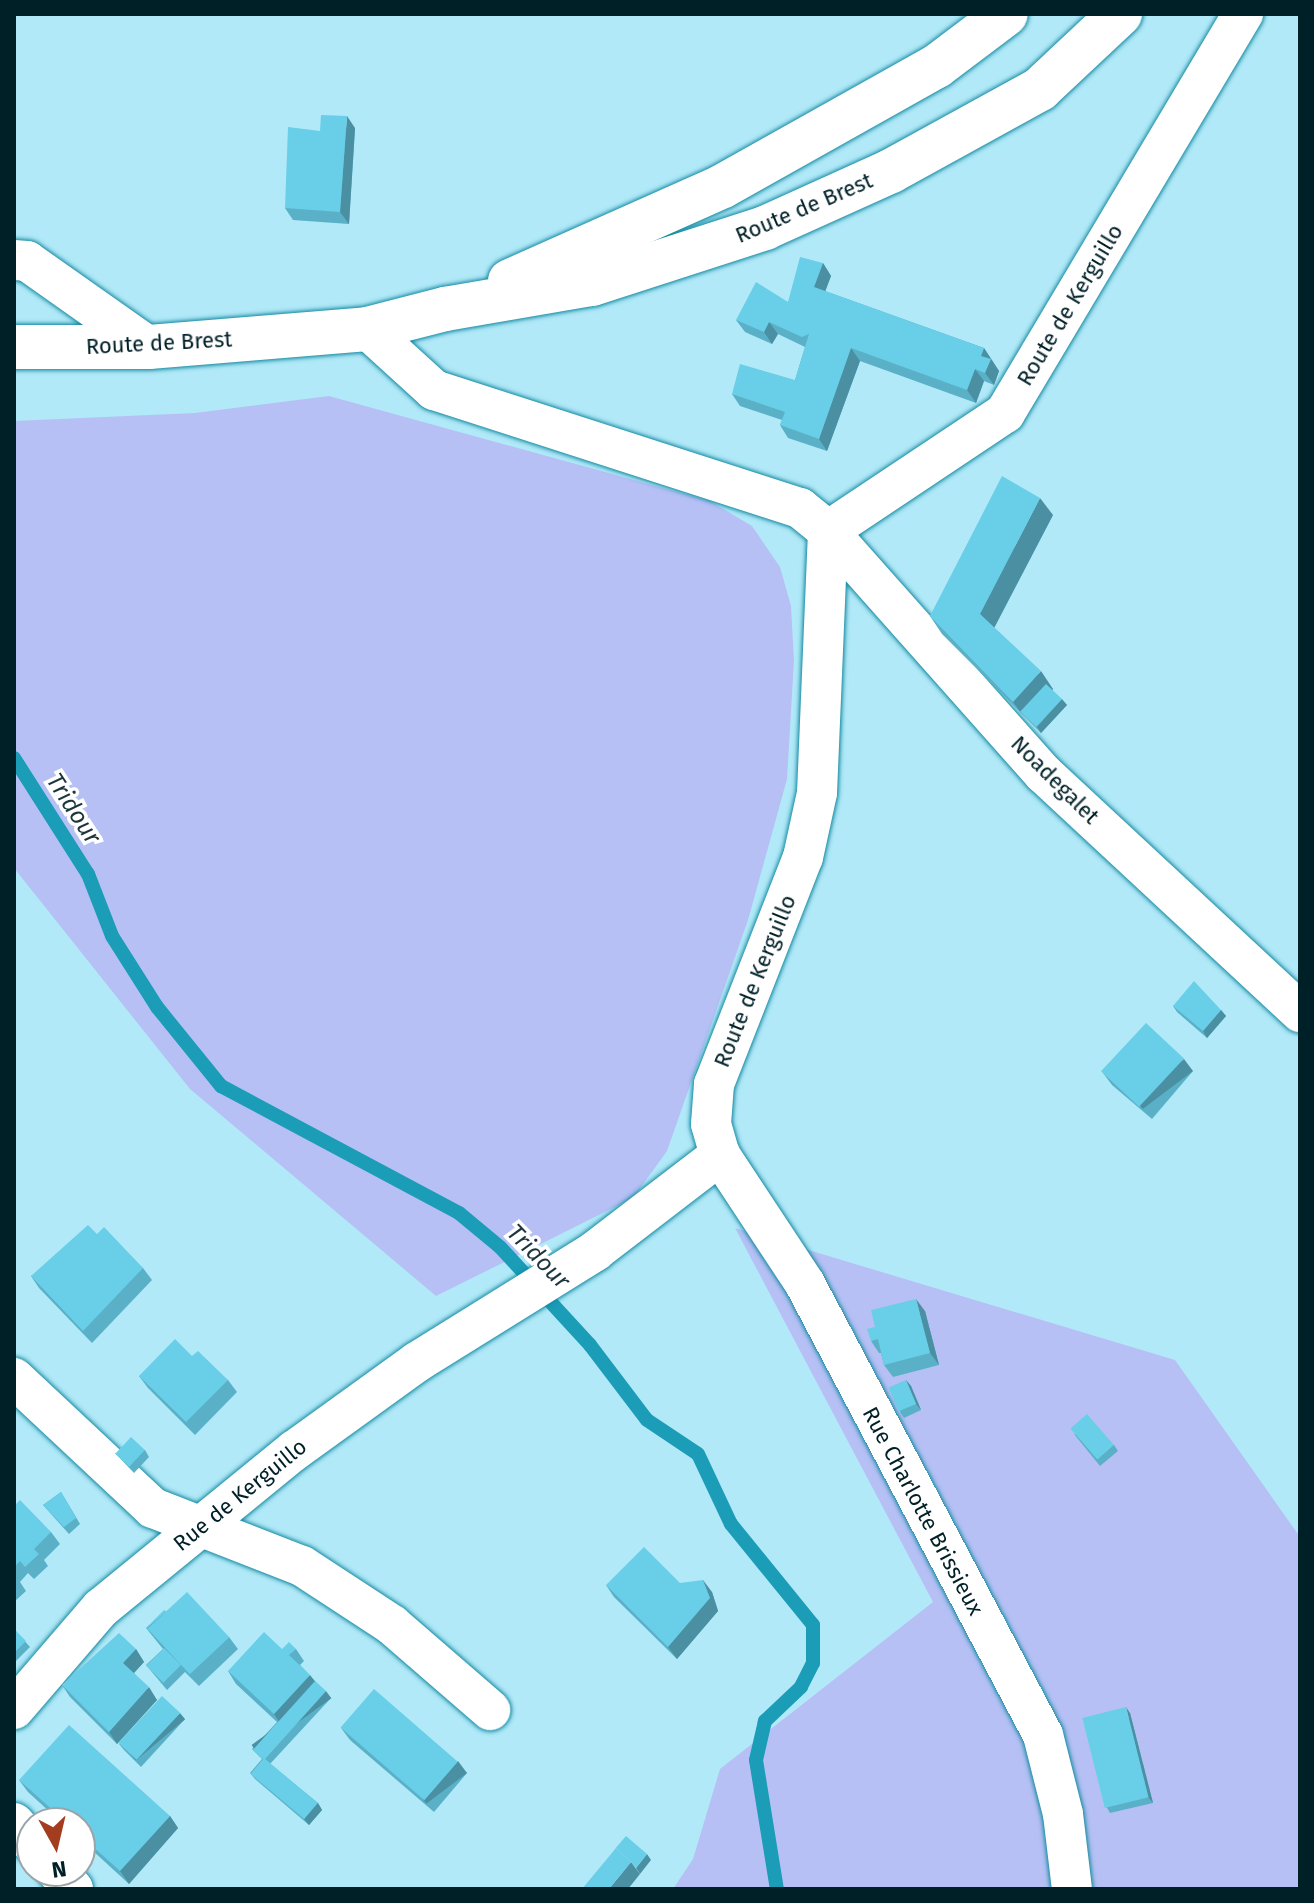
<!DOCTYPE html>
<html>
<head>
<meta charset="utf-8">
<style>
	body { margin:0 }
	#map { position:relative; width:1314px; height:1903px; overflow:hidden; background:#b1e9f8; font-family:"Fira Sans",sans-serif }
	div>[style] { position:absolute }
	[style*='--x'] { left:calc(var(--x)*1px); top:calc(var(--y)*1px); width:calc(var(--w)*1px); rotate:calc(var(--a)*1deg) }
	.green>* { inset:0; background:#b6c0f5 }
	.stream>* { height:14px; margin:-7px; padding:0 7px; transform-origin:7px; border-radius:7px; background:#1b9cb7 }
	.roads { filter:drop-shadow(0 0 2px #138aa2) drop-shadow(0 0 2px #138aa2) }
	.street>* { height:40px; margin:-20px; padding:0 20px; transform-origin:20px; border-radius:20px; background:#fff }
	.primary>* { height:44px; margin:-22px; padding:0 22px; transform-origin:22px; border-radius:22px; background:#fff }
	.wall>* { inset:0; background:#5ab1c7 }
	.shaded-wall>* { inset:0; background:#4a90a2; transform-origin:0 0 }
	.building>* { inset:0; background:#69cee7; transform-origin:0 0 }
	span { translate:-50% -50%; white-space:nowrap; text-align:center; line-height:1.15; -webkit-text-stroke:7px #fff; paint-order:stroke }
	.street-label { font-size:22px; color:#002028 }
	.water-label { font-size:24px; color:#1c353c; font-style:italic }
	.frame { position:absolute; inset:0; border:16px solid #002028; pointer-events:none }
	.north { position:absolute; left:16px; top:1807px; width:80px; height:80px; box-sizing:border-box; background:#fff; border:2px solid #99a6a9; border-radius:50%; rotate:172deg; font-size:22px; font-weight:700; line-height:32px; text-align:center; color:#002028 }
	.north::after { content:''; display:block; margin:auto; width:28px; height:36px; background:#a43c1f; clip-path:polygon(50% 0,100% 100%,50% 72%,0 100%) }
</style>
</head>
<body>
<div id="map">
	<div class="green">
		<div style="clip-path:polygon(329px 396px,710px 501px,752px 526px,780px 567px,791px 606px,794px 661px,787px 779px,748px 920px,667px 1151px,633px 1198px,436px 1296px,190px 1089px,14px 868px,14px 421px,195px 413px)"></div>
		<div style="clip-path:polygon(735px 1228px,1175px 1360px,1300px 1537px,1300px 1889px,673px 1889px,693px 1859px,720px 1769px,933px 1602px)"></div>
	</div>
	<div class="stream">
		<div style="--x:14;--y:758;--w:138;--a:57.5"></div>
		<div style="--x:88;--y:874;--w:66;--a:68.8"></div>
		<div style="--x:112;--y:936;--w:84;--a:57.6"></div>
		<div style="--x:157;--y:1007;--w:102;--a:51"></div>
		<div style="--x:221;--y:1086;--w:270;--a:28.1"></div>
		<div style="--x:459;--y:1213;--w:53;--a:39.7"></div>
		<div style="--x:500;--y:1247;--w:133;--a:47.4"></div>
		<div style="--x:590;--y:1345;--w:94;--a:52.8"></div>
		<div style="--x:647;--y:1420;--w:61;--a:33.7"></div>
		<div style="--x:698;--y:1454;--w:77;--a:64.8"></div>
		<div style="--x:731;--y:1524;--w:130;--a:50.9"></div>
		<div style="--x:813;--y:1625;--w:38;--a:90"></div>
		<div style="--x:813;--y:1663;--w:27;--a:117"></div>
		<div style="--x:801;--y:1687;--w:50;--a:136.6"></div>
		<div style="--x:765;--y:1721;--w:40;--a:103"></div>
		<div style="--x:756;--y:1760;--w:131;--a:80.8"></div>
	</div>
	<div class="roads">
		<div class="street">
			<div style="--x:14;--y:260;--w:13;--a:4"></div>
			<div style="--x:27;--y:261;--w:149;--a:35.2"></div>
			<div style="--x:367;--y:329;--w:91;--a:42.3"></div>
			<div style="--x:434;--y:390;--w:385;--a:17.9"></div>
			<div style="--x:800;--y:508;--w:36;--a:39"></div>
			<div style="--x:828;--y:531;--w:325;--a:48.4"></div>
			<div style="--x:1044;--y:774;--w:350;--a:42.9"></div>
			<div style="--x:828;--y:531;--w:262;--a:92.4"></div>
			<div style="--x:817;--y:793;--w:66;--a:102.3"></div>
			<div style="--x:803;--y:857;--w:244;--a:111.4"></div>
			<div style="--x:714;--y:1084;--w:40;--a:94.3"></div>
			<div style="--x:711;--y:1124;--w:32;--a:74"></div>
			<div style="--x:720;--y:1155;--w:154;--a:56.6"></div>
			<div style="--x:805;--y:1284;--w:510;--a:62.18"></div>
			<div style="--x:1043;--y:1735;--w:81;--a:75.8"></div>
			<div style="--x:1063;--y:1814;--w:76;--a:83.2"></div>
			<div style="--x:828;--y:531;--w:213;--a:-33.7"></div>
			<div style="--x:1005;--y:413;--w:465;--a:-59.2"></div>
			<div style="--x:14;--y:1378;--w:190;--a:43.1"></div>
			<div style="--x:153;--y:1508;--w:160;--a:21.3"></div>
			<div style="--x:302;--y:1566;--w:108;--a:33.2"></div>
			<div style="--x:392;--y:1625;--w:130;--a:40.9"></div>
			<div style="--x:14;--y:1709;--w:133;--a:-49.3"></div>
			<div style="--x:101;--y:1608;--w:250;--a:-39.2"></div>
			<div style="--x:295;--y:1450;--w:150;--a:-35.8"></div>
			<div style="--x:417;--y:1362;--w:210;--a:-31.9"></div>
			<div style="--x:595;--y:1251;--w:158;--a:-37.5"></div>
			<div style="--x:14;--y:1823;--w:27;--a:48"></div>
			<div style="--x:57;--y:1871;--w:24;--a:48"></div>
		</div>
		<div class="primary">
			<div style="--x:510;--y:281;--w:233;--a:-24"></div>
			<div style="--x:723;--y:186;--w:245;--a:-29.3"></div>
			<div style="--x:937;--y:66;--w:86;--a:-37"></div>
			<div style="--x:14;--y:347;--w:135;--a:0"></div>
			<div style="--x:149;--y:347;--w:219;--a:-4.7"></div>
			<div style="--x:367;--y:329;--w:81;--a:-14.4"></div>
			<div style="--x:445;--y:309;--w:149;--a:-9.7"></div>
			<div style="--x:592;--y:284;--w:182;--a:-17.9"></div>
			<div style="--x:765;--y:228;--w:138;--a:-24.3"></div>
			<div style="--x:891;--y:171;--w:170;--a:-28.8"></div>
			<div style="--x:1040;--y:89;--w:110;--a:-43.2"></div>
		</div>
	</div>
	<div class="wall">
		<div style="clip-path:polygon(355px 128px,349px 224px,293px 220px,285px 208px,320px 131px)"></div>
		<div style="clip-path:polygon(823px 263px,831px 276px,825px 291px,984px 348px,999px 371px,994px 385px,984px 381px,976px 403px,860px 361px,827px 451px,788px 438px,780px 425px,782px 420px,740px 406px,732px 394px,795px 380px,805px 347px,778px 334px,772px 344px,745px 332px,736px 320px,788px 302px)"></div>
		<div style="clip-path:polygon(1053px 515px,994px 628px,1053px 689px,1052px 690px,1067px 705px,1041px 733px,942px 634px,930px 616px)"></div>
		<div style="clip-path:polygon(1173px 1006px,1221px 1010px,1226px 1016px,1207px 1038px,1177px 1012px)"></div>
		<div style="clip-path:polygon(1193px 1071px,1152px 1119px,1112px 1085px,1103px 1073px)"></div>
		<div style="clip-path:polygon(97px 1234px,143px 1268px,152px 1280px,92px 1343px,39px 1288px,31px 1276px)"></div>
		<div style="clip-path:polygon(925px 1311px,939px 1365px,893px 1377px,884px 1365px,881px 1353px,879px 1353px,871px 1341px,875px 1327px)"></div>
		<div style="clip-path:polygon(192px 1356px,228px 1380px,237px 1392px,195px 1435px,148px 1388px,139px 1376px)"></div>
		<div style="clip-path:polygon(906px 1380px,911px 1386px,921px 1410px,904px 1418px,900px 1412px)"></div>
		<div style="clip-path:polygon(1074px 1434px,1114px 1445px,1118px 1451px,1100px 1466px)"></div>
		<div style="clip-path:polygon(145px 1450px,149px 1457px,134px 1473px,115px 1453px)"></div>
		<div style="clip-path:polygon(61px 1492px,80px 1524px,69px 1534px,43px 1505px)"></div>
		<div style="clip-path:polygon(14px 1506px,51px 1532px,60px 1544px,44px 1560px,48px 1566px,34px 1579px,28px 1573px,20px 1582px,26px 1591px,14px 1602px)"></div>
		<div style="clip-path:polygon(606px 1585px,712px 1592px,718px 1611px,677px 1659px,614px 1597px)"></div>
		<div style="clip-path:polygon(166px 1611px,229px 1637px,238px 1649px,199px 1686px,185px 1672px,167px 1690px,146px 1665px,163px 1649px,146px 1628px)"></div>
		<div style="clip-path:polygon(14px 1629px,30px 1647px,14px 1663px)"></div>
		<div style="clip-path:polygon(136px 1649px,144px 1662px,134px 1673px,157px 1700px,117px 1744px,70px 1697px,62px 1685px)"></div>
		<div style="clip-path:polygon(282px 1649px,296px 1649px,304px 1661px,300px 1665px,331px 1698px,270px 1764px,318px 1803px,322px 1810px,309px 1825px,255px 1779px,250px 1773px,262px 1759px,252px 1749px,277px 1722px,236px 1684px,228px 1671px)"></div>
		<div style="clip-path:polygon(1130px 1713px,1153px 1803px,1110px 1813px,1106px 1806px)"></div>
		<div style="clip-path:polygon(185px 1719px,141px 1767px,124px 1750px,119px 1744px)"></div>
		<div style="clip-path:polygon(341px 1728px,467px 1773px,434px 1812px,350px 1740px)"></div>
		<div style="clip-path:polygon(19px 1780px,170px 1816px,178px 1828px,129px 1884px,80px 1839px,80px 1823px,62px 1823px,28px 1792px)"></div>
	</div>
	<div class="shaded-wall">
		<div style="clip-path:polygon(347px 116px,355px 128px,349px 224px,340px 212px)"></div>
		<div style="clip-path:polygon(823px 263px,831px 276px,822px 300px,814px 287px)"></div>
		<div style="clip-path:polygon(769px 322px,778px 334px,772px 344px,764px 332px)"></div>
		<div style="clip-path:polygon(851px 348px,860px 361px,827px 451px,819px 439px)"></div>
		<div style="clip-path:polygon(984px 348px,999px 371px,994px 385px,985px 373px,981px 356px)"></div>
		<div style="clip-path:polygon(975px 369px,984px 381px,976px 403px,967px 390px)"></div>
		<div style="clip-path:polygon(1040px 498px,1053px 515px,992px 632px,980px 614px)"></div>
		<div style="clip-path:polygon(1041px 671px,1053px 689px,1027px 718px,1021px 713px,1013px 702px)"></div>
		<div style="clip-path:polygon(1062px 699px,1067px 705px,1041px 733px,1037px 727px)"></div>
		<div style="clip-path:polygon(1221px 1010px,1226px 1016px,1207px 1038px,1203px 1031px)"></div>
		<div style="left:1184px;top:1059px;width:15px;height:63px;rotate:53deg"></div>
		<div style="clip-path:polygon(916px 1299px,925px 1311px,939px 1365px,930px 1353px)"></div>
		<div style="clip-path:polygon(906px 1380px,911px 1386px,921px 1410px,916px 1404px)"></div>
		<div style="clip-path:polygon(703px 1580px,712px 1592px,718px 1611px,677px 1659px,668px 1647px)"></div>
		<div style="clip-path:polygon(136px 1649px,144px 1662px,132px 1675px,123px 1663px)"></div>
		<div style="clip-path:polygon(310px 1675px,319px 1687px,282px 1726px,274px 1714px)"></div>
		<div style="clip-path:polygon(149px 1687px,157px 1700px,117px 1744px,109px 1732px)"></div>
		<div style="left:326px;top:1691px;width:9px;height:92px;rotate:54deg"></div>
		<div style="clip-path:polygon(1126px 1707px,1130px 1713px,1153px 1803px,1148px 1797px)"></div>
		<div style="left:180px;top:1713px;width:8px;height:64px;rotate:50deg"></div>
		<div style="left:458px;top:1761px;width:15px;height:51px;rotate:53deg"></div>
		<div style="clip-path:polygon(318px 1803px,322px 1810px,309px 1825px,304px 1819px)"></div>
		<div style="clip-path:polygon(170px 1816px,178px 1828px,129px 1884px,120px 1871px)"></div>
		<div style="clip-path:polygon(647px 1854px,651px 1860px,640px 1874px,636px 1868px)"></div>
		<div style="clip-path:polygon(631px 1862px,640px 1874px,628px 1889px,609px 1889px)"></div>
	</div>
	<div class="building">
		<div style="clip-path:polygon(321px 115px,347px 116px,340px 212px,285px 208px,288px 127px,320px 131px)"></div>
		<div style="clip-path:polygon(800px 257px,823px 263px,814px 287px,984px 348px,981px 356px,991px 359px,985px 373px,975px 369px,967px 390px,851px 348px,819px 439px,780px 425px,785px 412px,732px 394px,740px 364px,795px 380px,809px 334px,802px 337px,769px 322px,764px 332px,736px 320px,756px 282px,788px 302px)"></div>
		<div style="clip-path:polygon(1002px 476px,1040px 498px,980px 614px,1041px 671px,1013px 702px,930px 616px)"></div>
		<div style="left:1046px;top:684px;width:22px;height:38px;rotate:43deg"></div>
		<div style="clip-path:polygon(1194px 981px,1221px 1010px,1203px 1031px,1173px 1006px)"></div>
		<div style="left:1146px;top:1023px;width:52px;height:66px;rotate:43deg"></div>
		<div style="clip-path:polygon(88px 1225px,97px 1234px,104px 1227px,143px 1268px,83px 1331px,31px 1276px)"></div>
		<div style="clip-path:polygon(916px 1299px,930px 1353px,884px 1365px,878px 1339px,871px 1341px,867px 1329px,875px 1327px,871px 1310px)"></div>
		<div style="clip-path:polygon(175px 1339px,192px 1356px,198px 1351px,228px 1380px,186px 1422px,139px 1376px)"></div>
		<div style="left:906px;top:1380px;width:26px;height:19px;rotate:67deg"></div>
		<div style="left:1087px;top:1414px;width:41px;height:22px;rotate:49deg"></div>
		<div style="left:131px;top:1437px;width:19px;height:23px;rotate:43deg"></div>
		<div style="clip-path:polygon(61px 1492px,76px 1518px,64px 1527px,43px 1505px)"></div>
		<div style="clip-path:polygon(20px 1500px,51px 1532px,34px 1549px,39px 1554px,25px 1567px,20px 1561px,14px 1567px,14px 1506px)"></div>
		<div style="clip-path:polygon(644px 1547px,680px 1583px,703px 1580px,710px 1598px,668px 1647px,606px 1585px)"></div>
		<div style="left:187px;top:1592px;width:62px;height:54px;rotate:47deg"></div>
		<div style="clip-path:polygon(164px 1610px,166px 1611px,147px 1628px,151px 1634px,146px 1628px)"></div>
		<div style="clip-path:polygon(14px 1629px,26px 1641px,14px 1653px)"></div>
		<div style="clip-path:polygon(264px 1632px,282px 1649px,289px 1642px,296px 1649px,289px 1655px,310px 1675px,274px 1714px,228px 1671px)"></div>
		<div style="clip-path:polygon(119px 1633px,136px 1649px,123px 1663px,149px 1687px,109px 1732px,62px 1685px)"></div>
		<div style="left:164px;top:1648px;width:24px;height:25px;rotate:45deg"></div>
		<div style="left:315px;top:1681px;width:15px;height:93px;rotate:42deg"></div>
		<div style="left:374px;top:1689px;width:111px;height:51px;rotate:41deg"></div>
		<div style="left:162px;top:1696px;width:25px;height:64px;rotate:43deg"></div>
		<div style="left:1126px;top:1707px;width:93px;height:45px;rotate:76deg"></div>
		<div style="clip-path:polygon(69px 1725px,170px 1816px,120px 1871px,80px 1835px,80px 1823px,67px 1823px,19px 1780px)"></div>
		<div style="left:264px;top:1758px;width:70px;height:21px;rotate:40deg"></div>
		<div style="clip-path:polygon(626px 1836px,647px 1854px,636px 1868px,631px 1862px,616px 1848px,614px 1850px)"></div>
		<div style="clip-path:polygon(616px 1848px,631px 1862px,609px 1889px,582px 1889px)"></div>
	</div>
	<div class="street-label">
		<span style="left:804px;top:208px;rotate:-23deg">Route de Brest</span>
		<span style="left:1070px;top:305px;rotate:-59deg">Route de Kerguillo</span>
		<span style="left:159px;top:343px;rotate:-3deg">Route de Brest</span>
		<span style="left:1055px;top:780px;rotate:45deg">Noadegalet</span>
		<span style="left:755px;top:981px;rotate:-68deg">Route de Kerguillo</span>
		<span style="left:240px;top:1495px;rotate:-39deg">Rue de Kerguillo</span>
		<span style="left:923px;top:1511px;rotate:62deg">Rue Charlotte Brissieux</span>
	</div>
	<div class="water-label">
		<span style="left:73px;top:809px;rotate:57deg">Tridour</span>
		<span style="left:538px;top:1257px;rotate:46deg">Tridour</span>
	</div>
	<div class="frame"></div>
	<div class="north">N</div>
</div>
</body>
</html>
